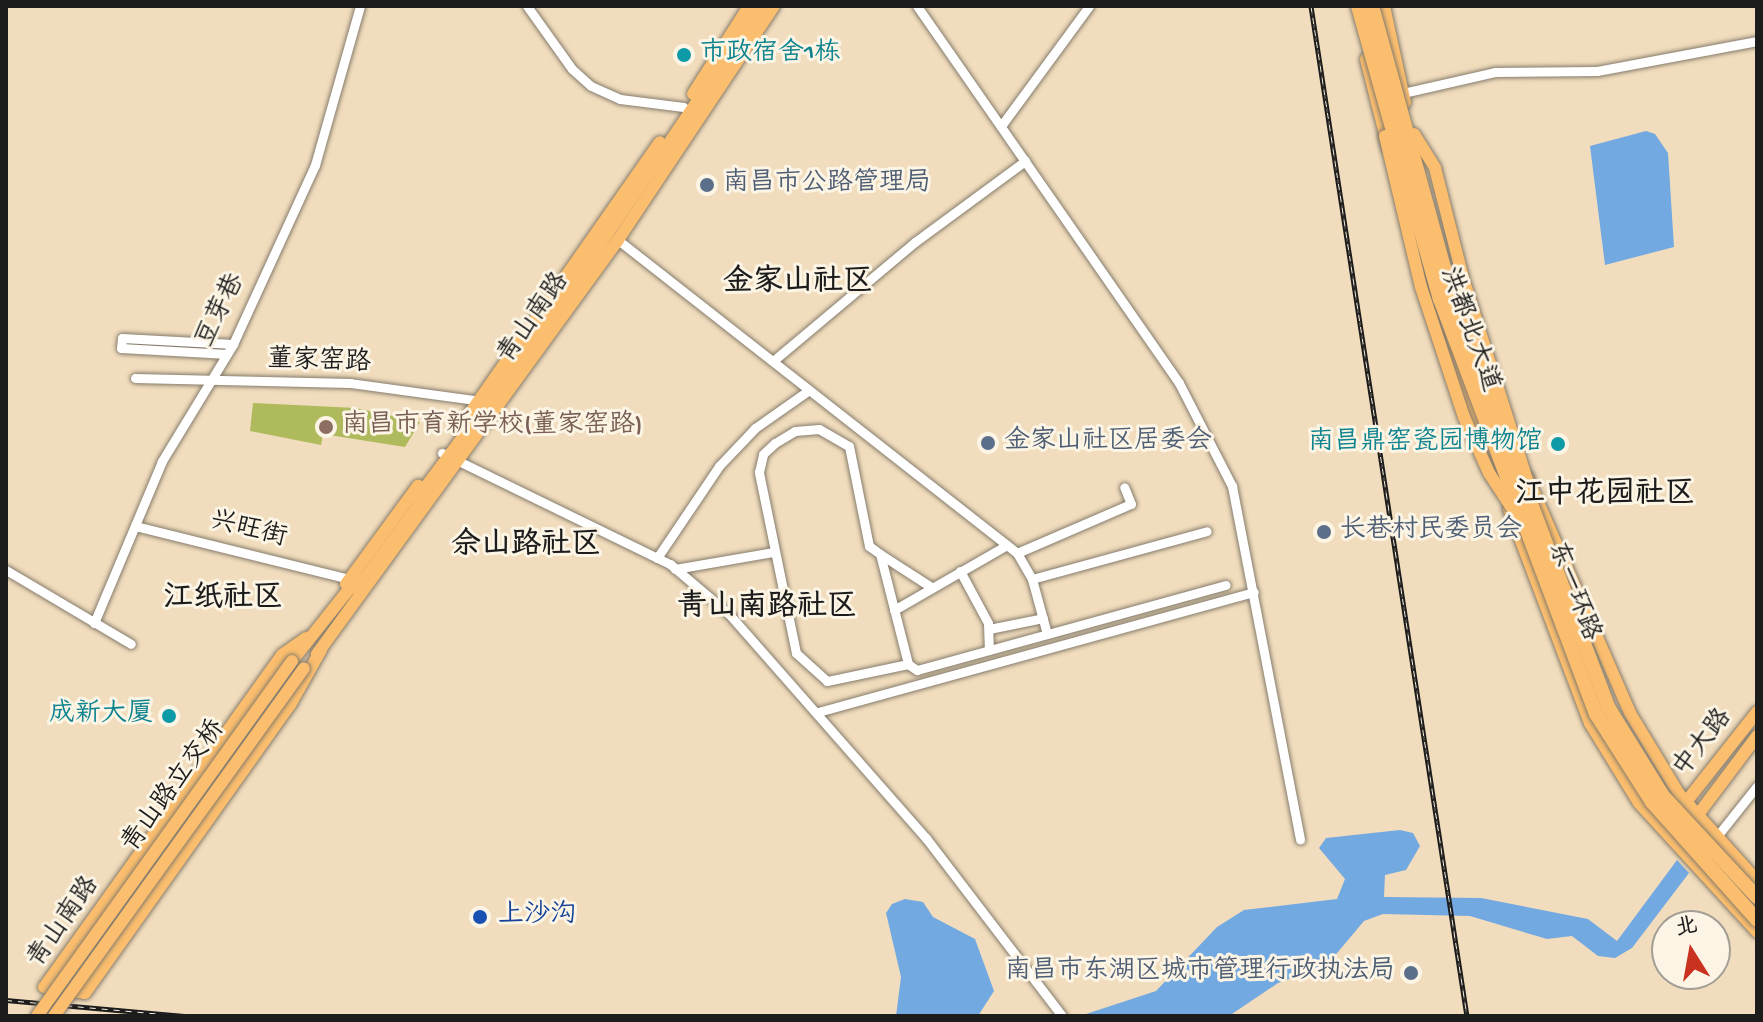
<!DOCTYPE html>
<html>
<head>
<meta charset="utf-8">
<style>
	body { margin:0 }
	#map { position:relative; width:1763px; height:1022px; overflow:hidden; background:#f1ddbd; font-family:"Gochi Hand","LXGW WenKai TC",sans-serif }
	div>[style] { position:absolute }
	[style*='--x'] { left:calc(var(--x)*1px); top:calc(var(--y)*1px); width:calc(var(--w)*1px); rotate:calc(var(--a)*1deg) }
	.green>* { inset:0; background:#aeba5c }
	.water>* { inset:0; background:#73a9e1 }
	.roads { filter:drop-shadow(0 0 2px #867c6c) drop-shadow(0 0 2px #867c6c) }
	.minor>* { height:9px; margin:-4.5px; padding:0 4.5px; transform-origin:4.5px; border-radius:4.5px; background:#fff }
	.major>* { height:12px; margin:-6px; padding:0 6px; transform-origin:6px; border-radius:6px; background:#fbbe6e }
	.rail>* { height:5px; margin-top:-2.5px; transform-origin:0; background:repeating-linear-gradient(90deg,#fcf5e5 0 6px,#1c1c1c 0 12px); box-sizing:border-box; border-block:2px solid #1c1c1c }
	.bridges { filter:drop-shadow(0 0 2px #867c6c) drop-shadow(0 0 2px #867c6c) }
	.major-bridge>* { height:12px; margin:-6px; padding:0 6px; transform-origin:6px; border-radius:6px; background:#fbbe6e }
	.highway-bridge>* { height:14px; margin:-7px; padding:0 7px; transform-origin:7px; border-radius:7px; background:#fbbe6e }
	.dots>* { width:22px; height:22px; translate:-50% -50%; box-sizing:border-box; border:4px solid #fcf5e5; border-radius:50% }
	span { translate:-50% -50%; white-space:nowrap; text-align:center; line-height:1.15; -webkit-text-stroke:6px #fcf5e5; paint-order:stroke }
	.culture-label { font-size:26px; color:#0d838f }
	.left { translate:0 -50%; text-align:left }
	.right { translate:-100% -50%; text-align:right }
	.service-label { font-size:26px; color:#4e5e75 }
	.street-label { font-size:26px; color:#1c1c1c }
	.education-label { font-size:26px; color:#785e54 }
	.transit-label { font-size:26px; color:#164399 }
	.quarter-label { font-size:30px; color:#1c1c1c; font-weight:700 }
	.frame { position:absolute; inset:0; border:8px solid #1c1c1c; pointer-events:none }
	.north { position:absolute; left:1651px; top:910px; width:80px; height:80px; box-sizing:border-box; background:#fcf5e5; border:2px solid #a29e95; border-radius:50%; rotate:349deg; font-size:22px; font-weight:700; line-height:32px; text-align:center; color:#1c1c1c }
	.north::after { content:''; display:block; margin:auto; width:28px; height:36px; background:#c8321e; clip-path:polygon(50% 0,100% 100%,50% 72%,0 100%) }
</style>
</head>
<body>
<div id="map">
	<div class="green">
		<div style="clip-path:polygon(253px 403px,356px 408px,420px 422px,405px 447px,323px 434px,321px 445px,250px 431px)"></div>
	</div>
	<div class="water">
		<div style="clip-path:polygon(1646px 131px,1655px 134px,1668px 153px,1674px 247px,1605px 265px,1590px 146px)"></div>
		<div style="clip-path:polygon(1400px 830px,1413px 833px,1420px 846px,1406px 870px,1385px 875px,1384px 897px,1481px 898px,1588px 919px,1617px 941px,1677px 860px,1689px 873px,1632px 948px,1615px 958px,1598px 956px,1572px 936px,1547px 939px,1470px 916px,1383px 914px,1364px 921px,1327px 965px,1278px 983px,1229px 1016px,1080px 1016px,1156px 991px,1217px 927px,1244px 910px,1337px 899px,1345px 879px,1319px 848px,1326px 838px)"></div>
		<div style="clip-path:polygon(905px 899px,923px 902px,933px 917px,975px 939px,994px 991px,978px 1016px,896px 1016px,901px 977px,886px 913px,892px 904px)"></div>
	</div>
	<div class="roads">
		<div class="minor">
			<div style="--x:527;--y:6;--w:77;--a:54.5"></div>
			<div style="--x:572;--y:69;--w:25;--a:42"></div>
			<div style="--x:591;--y:86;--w:32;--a:24"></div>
			<div style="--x:620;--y:99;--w:64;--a:7.1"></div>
			<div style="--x:917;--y:6;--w:459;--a:55.2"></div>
			<div style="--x:1179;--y:383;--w:116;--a:62.8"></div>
			<div style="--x:1232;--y:486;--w:360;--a:79.1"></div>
			<div style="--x:1403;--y:93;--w:94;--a:-12.9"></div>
			<div style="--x:1495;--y:72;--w:102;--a:-0.6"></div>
			<div style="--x:1597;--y:71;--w:163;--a:-10.6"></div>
			<div style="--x:1001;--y:126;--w:149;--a:-53.7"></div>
			<div style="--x:618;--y:240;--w:507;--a:38.11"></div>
			<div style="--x:1017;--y:553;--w:124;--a:-23.3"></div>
			<div style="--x:1131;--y:504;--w:18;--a:-112"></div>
			<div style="--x:227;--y:354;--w:106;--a:-176.8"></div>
			<div style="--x:121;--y:348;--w:10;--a:-84"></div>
			<div style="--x:122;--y:338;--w:111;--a:3.1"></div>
			<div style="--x:773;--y:361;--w:185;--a:-40"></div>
			<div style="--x:915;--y:242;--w:137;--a:-36.4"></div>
			<div style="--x:135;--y:378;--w:215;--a:1.3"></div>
			<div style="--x:350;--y:383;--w:133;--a:7.8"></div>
			<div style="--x:819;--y:429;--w:34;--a:30"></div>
			<div style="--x:849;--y:446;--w:102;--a:78.7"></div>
			<div style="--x:869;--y:546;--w:14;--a:36"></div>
			<div style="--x:880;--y:554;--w:114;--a:75.7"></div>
			<div style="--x:908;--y:664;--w:83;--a:168.1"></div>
			<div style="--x:827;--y:681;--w:42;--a:-137.9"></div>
			<div style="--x:796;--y:653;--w:185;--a:-101.6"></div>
			<div style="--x:759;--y:472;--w:18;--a:-77"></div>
			<div style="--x:763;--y:454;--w:16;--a:-43"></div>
			<div style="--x:775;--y:443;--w:23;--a:-31"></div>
			<div style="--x:795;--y:431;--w:24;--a:-5"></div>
			<div style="--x:442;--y:453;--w:254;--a:26"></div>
			<div style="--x:670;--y:564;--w:77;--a:40.3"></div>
			<div style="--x:729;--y:614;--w:298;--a:48.7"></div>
			<div style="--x:926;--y:838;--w:224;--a:52.6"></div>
			<div style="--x:135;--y:526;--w:220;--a:13.9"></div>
			<div style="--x:1017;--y:553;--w:30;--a:60"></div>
			<div style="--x:880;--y:554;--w:61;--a:32.9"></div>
			<div style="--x:657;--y:558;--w:111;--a:-56"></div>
			<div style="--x:719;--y:466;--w:52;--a:-46.5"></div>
			<div style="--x:755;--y:428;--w:66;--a:-35.1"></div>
			<div style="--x:675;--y:569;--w:99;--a:-9.8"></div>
			<div style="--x:6;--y:570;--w:145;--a:30.6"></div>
			<div style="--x:960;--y:571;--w:59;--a:61.7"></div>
			<div style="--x:988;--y:623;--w:27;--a:88"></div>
			<div style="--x:894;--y:610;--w:130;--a:-29.9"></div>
			<div style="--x:94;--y:623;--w:176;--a:-67.2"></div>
			<div style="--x:162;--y:461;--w:137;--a:-58.7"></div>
			<div style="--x:233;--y:344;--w:197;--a:-65.4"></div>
			<div style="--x:315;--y:165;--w:165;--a:-74.2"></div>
			<div style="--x:989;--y:629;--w:55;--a:-11.5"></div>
			<div style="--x:1047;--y:634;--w:57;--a:-105.3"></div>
			<div style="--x:1032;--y:579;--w:181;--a:-15.3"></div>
			<div style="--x:908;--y:664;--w:11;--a:34"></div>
			<div style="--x:917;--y:670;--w:320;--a:-15.4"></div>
			<div style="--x:818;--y:712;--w:452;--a:-15.4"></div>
			<div style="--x:1714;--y:840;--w:69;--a:-51.5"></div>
		</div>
		<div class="major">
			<div style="--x:1384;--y:6;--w:99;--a:77.8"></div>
			<div style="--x:1366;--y:59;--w:90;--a:75.8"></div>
			<div style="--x:693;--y:94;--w:104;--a:-57.5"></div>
			<div style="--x:1429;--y:295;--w:205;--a:69.2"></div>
			<div style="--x:459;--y:429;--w:350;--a:-55"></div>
			<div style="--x:1527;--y:477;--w:257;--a:66.4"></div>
			<div style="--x:1630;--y:713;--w:95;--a:58.8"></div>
			<div style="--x:1679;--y:794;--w:117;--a:48.1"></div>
			<div style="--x:418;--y:497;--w:195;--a:-53.1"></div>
			<div style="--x:535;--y:341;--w:405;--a:-55.9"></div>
			<div style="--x:1509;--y:509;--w:229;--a:69.3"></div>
			<div style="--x:1590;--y:723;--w:94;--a:58.5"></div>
			<div style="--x:1639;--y:803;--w:175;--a:47.5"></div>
			<div style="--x:346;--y:584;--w:122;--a:-53.7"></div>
			<div style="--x:357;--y:589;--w:117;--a:-53.7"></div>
			<div style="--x:306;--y:638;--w:29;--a:145"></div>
			<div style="--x:282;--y:655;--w:408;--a:125.6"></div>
			<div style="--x:44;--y:987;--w:41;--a:8.3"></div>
			<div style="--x:85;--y:993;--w:354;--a:-54.6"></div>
			<div style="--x:290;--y:705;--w:63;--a:-60.6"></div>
			<div style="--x:317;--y:654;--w:512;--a:-53.98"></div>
			<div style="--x:618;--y:240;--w:281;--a:-56.3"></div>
			<div style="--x:292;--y:661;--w:105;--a:-51.6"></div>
			<div style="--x:1686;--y:802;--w:115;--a:-51.7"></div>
			<div style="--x:1697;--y:816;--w:100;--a:-53.1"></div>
		</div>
	</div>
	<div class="rail">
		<div style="--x:1311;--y:6;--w:1022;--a:81.22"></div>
		<div style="--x:6;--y:1000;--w:179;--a:5.1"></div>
	</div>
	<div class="bridges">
		<div class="major-bridge">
			<div style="--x:1414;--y:134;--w:40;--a:58"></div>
			<div style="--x:1435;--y:168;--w:114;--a:75.7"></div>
			<div style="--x:1463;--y:278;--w:212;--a:72.4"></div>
			<div style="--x:1385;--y:136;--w:155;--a:76.6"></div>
			<div style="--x:1421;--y:287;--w:137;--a:71.7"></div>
			<div style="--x:1464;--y:417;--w:61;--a:65.9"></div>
			<div style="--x:1489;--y:473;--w:55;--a:56.9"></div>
			<div style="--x:37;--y:1016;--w:437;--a:-54.3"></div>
			<div style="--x:54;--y:1016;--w:428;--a:-54.3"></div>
		</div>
		<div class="highway-bridge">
			<div style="--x:1358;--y:6;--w:304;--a:74.4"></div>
			<div style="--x:1440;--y:299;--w:443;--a:69.4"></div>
			<div style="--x:1596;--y:714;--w:104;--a:57.5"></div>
			<div style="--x:1652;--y:802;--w:158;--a:48.3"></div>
			<div style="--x:1372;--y:6;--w:298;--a:74.6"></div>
			<div style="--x:1451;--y:293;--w:443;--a:69.2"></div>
			<div style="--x:1608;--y:707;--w:105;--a:58.3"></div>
			<div style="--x:1663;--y:796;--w:138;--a:47.1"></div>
		</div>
	</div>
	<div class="dots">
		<div style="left:684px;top:55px;background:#0f9aa8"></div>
		<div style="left:707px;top:185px;background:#5c6f8a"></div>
		<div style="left:326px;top:427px;background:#8d6e63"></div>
		<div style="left:988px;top:443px;background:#5c6f8a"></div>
		<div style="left:1558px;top:444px;background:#0f9aa8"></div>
		<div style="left:1324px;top:532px;background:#5c6f8a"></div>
		<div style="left:169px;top:716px;background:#0f9aa8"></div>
		<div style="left:480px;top:917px;background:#1a4fb4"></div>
		<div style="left:1411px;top:973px;background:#5c6f8a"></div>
	</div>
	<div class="culture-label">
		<span class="left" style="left:700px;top:55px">市政宿舍1栋</span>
		<span class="right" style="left:1542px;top:444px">南昌鼎窑瓷园博物馆</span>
		<span class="right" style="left:153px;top:716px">成新大厦</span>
	</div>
	<div class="service-label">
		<span class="left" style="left:723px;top:185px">南昌市公路管理局</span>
		<span class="left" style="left:1004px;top:443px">金家山社区居委会</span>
		<span class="left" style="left:1340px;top:532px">长巷村民委员会</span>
		<span class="right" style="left:1395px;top:973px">南昌市东湖区城市管理行政执法局</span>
	</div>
	<div class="street-label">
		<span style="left:222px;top:311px;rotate:-64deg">豆芽巷</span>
		<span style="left:535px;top:319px;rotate:-55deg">青山南路</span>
		<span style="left:1468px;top:330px;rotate:70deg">洪都北大道</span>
		<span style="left:319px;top:363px;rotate:2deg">董家窑路</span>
		<span style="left:248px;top:531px;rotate:14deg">兴旺街</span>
		<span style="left:1572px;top:592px;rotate:69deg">东一环路</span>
		<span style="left:1704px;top:744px;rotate:-52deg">中大路</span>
		<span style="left:175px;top:787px;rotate:-54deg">青山路立交桥</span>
		<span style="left:65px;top:923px;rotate:-55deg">青山南路</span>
	</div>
	<div class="education-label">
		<span class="left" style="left:342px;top:427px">南昌市育新学校(董家窑路)</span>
	</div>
	<div class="transit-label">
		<span class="left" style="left:498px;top:917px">上沙沟</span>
	</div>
	<div class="quarter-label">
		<span style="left:798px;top:284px">金家山社区</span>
		<span style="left:1605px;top:496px">江中花园社区</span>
		<span style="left:526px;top:547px">佘山路社区</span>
		<span style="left:223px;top:600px">江纸社区</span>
		<span style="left:767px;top:609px">青山南路社区</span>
	</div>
	<div class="frame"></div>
	<div class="north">北</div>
</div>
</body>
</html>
